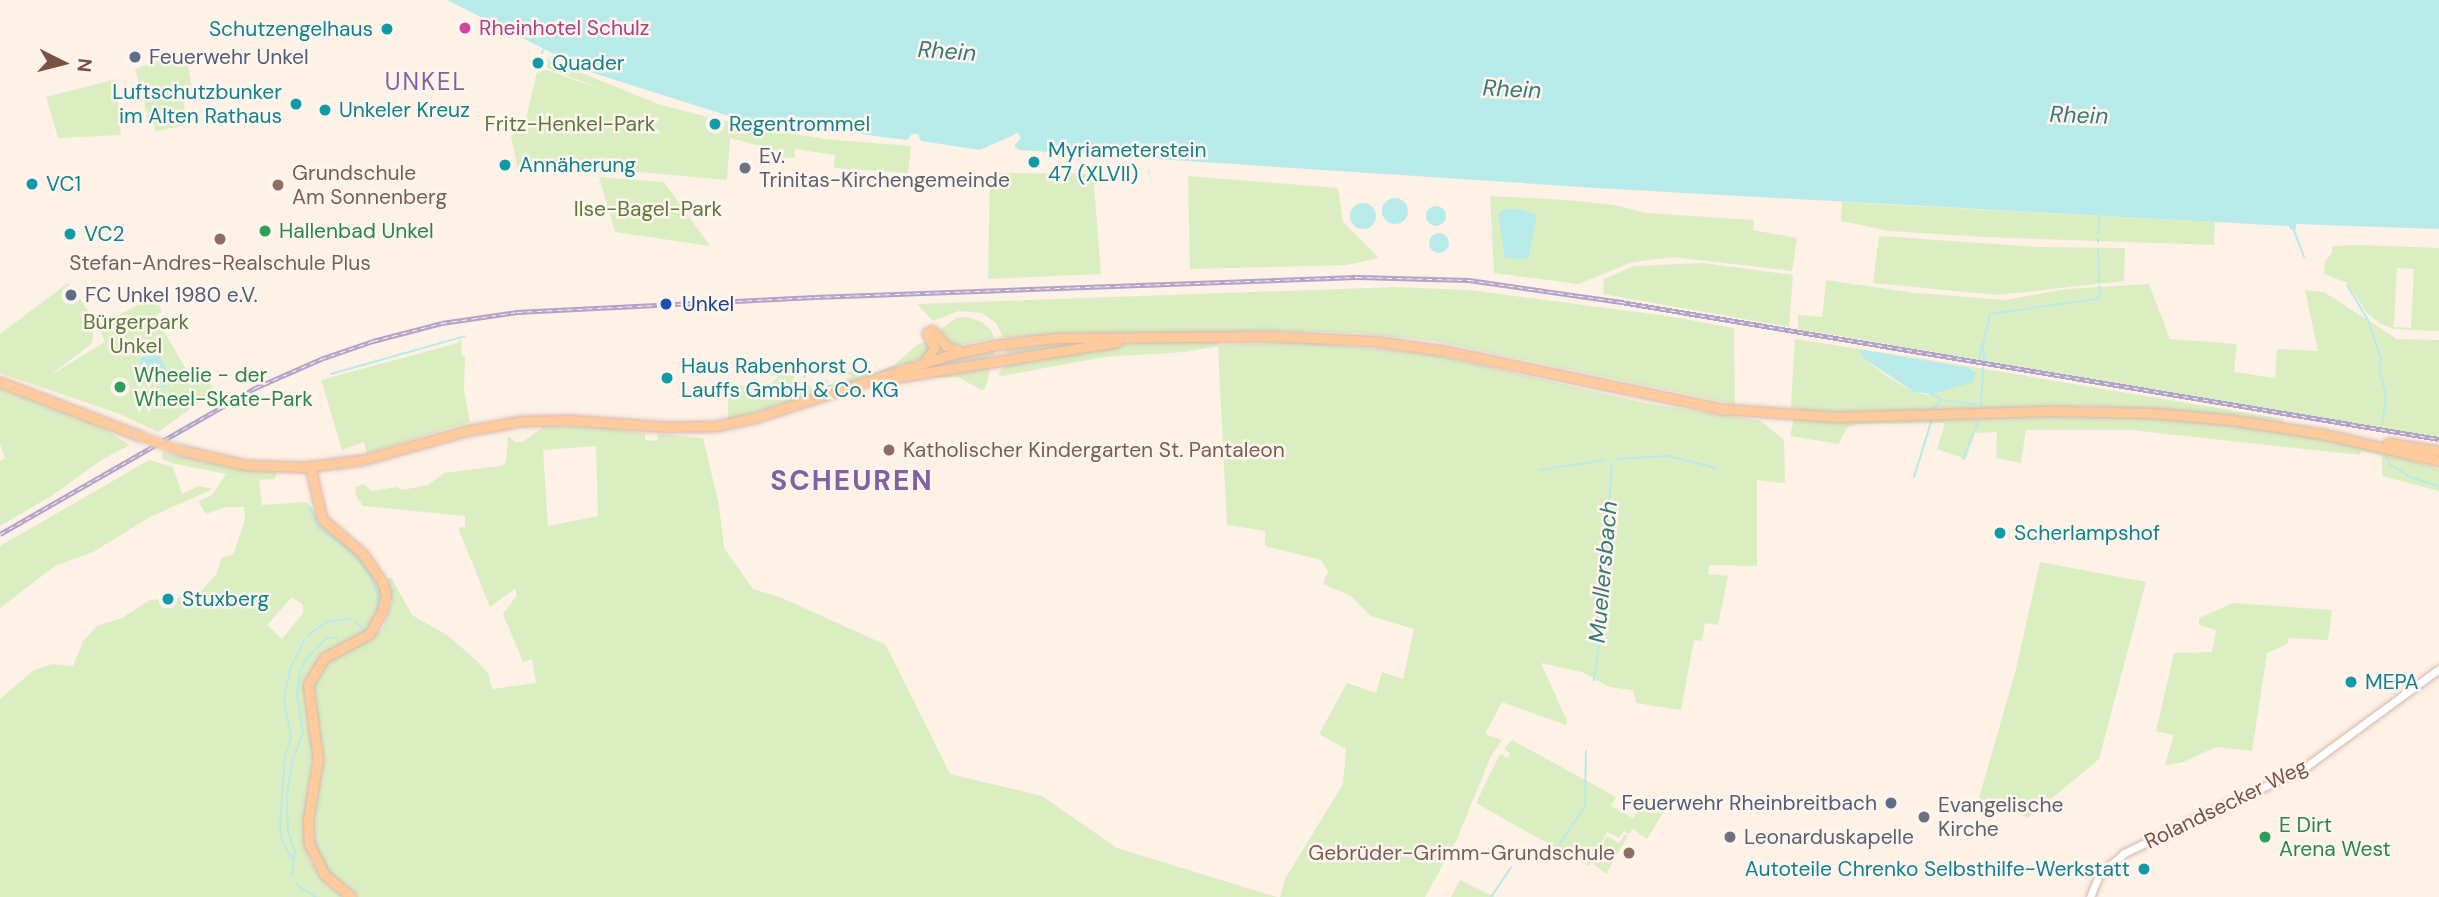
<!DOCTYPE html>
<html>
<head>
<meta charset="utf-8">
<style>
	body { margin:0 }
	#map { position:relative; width:2439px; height:897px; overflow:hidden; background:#fef1e6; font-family:"DM Sans",sans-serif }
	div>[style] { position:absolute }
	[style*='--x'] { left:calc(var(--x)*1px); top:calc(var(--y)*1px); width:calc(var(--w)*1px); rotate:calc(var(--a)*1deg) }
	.green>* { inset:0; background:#dbeec2 }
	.water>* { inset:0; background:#b8eae9 }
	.round { border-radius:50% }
	.stream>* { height:2px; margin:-1px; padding:0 1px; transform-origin:1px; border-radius:1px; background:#b8eae9 }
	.roads { filter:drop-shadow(0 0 2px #d4b8ad) drop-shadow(0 0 2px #d4b8ad) }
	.minor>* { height:7px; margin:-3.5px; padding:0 3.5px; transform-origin:3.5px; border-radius:3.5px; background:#fff }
	.major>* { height:9px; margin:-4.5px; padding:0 4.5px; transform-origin:4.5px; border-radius:4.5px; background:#ffca9c }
	.rail>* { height:4.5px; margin-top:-2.25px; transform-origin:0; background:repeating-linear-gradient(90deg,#fff5ee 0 5px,#b1a2ca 0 10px); box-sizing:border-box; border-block:2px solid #b1a2ca }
	.bridges { filter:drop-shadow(0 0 2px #dacecb) drop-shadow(0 0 2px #dacecb) }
	.major-bridge>* { height:9px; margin:-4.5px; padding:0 4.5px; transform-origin:4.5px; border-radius:4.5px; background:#ffca9c }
	.dots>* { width:19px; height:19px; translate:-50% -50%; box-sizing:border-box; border:4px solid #fff5ee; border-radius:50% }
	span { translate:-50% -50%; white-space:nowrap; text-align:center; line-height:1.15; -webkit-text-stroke:5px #fff5ee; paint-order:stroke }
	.hotel-label { font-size:21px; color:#b23c85 }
	.left { translate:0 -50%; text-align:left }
	.culture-label { font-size:21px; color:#0d838f }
	.right { translate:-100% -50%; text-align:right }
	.service-label { font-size:21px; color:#4e5e75 }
	.park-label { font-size:21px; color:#587b3c }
	.worship-label { font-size:21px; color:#5b616d }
	.education-label { font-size:21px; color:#785e54 }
	.leisure-label { font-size:21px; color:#27864d }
	.transit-label { font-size:21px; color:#164399 }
	.street-label { font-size:21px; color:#7a5147 }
	.water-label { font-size:23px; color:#377979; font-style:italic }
	.quarter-label { font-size:24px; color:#80639e; letter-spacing:2px }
	.district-label { font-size:28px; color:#80639e; font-weight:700; letter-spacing:2px }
	.north { position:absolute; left:28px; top:28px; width:70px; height:70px; -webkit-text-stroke:5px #fff5ee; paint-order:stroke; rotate:96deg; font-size:19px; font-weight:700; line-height:28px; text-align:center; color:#7a5147 }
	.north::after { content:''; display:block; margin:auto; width:24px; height:32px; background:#7a5147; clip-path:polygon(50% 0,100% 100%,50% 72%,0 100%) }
</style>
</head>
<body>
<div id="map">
	<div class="green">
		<div style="clip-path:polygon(185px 51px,193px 93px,182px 97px,188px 125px,156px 131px,150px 113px,147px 113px,135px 69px)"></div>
		<div style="clip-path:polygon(545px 58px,661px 105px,732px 123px,824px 139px,911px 146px,908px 173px,834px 168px,835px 155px,795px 149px,794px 158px,777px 157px,760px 146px,730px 138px,727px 180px,574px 166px,518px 169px,511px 136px,524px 127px,538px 67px,604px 90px,540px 65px)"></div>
		<div style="clip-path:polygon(116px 79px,121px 135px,58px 138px,46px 97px)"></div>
		<div style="clip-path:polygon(990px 173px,1093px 174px,1101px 274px,988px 279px)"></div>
		<div style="clip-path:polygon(1188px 176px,1338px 188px,1343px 222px,1379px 258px,1347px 265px,1190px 269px)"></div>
		<div style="clip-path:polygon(599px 177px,664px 182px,710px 246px,615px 232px)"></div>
		<div style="clip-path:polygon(1490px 196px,1566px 200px,1614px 205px,1646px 213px,1754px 220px,1753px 230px,1797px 238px,1792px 271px,1674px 257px,1633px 262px,1578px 284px,1494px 273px)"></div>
		<div style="clip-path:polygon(1842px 202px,2215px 222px,2214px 245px,1984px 237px,1890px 231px,1841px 221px)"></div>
		<div style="clip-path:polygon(1879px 236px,2037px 247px,2125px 248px,2124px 281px,1998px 295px,1873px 283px)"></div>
		<div style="clip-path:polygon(evenodd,2358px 245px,2439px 248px,2439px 331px,2394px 329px,2381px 324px,2367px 313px,2347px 283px,2324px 274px,2325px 261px,2332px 253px,2332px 246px,2358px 245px,2397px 268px,2414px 269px,2411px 328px,2394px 327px,2397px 268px)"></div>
		<div style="clip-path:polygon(1703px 263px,1793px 275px,1789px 327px,1603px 294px,1604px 279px,1634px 266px)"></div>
		<div style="clip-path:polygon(1826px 280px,1915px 293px,2006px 300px,2066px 289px,2149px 284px,2170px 339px,2237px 344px,2234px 372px,2275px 378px,2277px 349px,2318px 351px,2305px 290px,2324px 292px,2397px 339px,2439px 340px,2439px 438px,1798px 329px,1798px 315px,1822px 317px)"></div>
		<div style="clip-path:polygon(68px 283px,93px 317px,93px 339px,90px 345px,49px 376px,105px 342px,98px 326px,155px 296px,162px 312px,155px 316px,190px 376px,194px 381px,204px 375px,215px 391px,158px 432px,117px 413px,0 373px,0 334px)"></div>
		<div style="clip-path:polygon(1395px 287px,1469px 290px,1668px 316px,1734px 328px,1735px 404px,1434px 341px,1358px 333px,1269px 331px,1003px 337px,996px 323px,982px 313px,959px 311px,933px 321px,917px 304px)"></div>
		<div style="clip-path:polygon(967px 317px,982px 322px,991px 330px,994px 338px,955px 346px,948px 344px,940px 330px,956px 318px)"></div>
		<div style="clip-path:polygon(461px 339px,462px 356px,465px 356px,464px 390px,470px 422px,367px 453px,364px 442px,342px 450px,321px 380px,458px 343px)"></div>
		<div style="clip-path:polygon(evenodd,1795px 339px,1937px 361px,2284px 419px,2283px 425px,2199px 413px,2086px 406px,1889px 413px,1802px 411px,1791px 406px,1795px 339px,1864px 350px,1970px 368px,1976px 370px,1928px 395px,1914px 392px,1888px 377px,1863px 358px,1860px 351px,1864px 350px)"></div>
		<div style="clip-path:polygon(1197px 340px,1217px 341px,1218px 345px,1302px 342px,1431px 354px,1645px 403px,1761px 421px,1784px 440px,1785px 483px,1757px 480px,1757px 566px,1709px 565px,1708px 574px,1728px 576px,1718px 625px,1705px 623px,1702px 641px,1694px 640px,1681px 710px,1636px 703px,1633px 690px,1609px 687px,1582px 672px,1541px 663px,1567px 721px,1566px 725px,1502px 702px,1485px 734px,1502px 740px,1491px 756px,1457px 839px,1425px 897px,1280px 897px,1285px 879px,1343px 784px,1346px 749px,1319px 734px,1347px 683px,1376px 693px,1382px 672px,1403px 679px,1414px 629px,1371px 616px,1351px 596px,1323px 584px,1328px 571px,1321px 560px,1265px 546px,1265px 531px,1227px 525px,1218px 346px,1184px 352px,1105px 357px,1001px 376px,998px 374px,1006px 363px,1104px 345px)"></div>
		<div style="clip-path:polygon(evenodd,927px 341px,931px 347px,925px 356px,882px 373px,810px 396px,802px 374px,808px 367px,874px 374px,894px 365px,917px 345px,927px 341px,809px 370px,851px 375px,851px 377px,813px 391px,805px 379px,809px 370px)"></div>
		<div style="clip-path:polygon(1102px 341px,1011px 354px,1006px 352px,1005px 346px)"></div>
		<div style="clip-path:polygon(995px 348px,995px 354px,986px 359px,910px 371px)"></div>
		<div style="clip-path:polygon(986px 365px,990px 371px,985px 389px,981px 390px,958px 377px,924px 377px,884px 385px,883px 382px)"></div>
		<div style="clip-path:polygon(788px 367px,800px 387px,802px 398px,728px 420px,728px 385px,768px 387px)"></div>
		<div style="clip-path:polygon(0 388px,100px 426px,130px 445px,103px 459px,53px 495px,0 526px,0 461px,5px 458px,0 444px)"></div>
		<div style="clip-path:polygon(2050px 415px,2151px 417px,2251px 427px,2337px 442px,2389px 453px,2439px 469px,2439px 491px,2382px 476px,2382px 455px,2361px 451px,2360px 455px,2131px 430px,2026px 430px,2021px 463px,1996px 458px,1997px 432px,1975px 433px,1966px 459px,1937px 449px,1945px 423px,1856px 424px,1847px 428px,1838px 444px,1790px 436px,1794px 419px,1876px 420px)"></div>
		<div style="clip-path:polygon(evenodd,544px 426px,611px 428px,645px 434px,645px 440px,657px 441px,658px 434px,703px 438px,719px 505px,724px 548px,753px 589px,782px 598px,886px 645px,950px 774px,1042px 796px,1117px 848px,1277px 897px,356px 897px,327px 872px,314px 853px,312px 833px,322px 755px,310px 684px,328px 659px,369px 640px,383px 628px,392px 600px,385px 581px,391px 577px,412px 615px,447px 635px,476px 660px,488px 673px,492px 689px,536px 683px,532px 659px,523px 662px,503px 614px,517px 595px,515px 589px,490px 607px,458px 528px,465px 527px,465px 516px,363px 506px,355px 494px,356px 487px,364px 484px,372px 491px,397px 487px,402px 490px,428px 485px,444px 473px,500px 466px,506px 463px,508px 436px,516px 442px,523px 442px,544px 426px,596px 446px,598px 516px,548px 526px,543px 450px,596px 446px)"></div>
		<div style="clip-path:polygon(evenodd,163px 451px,220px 465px,277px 471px,275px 479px,259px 480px,262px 505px,307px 502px,328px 531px,360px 555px,379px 584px,383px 594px,382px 606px,368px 632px,322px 657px,307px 678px,314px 740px,306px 841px,309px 859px,324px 880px,343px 897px,0 897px,0 699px,34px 670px,52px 664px,73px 666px,83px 641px,97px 626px,122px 618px,150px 600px,196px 596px,216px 575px,222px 557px,233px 555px,245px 519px,244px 507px,226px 507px,206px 514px,198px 501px,212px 495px,226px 474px,171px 463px,162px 459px,163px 451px,292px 597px,303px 605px,303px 613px,282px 639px,267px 625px,292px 597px)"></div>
		<div style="clip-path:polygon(149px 460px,173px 467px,182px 494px,199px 486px,213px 489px,150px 517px,93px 552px,55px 566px,0 608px,0 546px)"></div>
		<div style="clip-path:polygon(2040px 562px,2146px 582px,2099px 759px,2028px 818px,1979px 798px,2016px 669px)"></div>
		<div style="clip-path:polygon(2233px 603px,2332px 610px,2328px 640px,2289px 638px,2287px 644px,2267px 653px,2252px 751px,2216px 747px,2181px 763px,2165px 765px,2174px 735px,2156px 731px,2174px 653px,2212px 652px,2216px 630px,2199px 625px,2199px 618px)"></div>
		<div style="clip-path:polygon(1512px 740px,1616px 797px,1611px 806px,1633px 818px,1649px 795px,1667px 806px,1647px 839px,1633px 829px,1629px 834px,1624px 831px,1619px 838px,1607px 832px,1594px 856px,1607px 836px,1619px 843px,1625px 834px,1628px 836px,1606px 874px,1591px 862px,1588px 866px,1476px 803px,1500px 754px,1508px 758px,1510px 753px,1504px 749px)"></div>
		<div style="clip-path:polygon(1460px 880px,1495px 897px,1451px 897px)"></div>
	</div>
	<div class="water">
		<div style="clip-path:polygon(447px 0,2439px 0,2439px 229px,2296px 224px,2296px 229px,2291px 230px,2289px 226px,1613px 189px,1019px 150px,1014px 146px,1021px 138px,1018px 133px,980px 150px,921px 141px,918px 134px,912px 134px,907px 140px,735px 118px,590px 72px)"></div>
		<div class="round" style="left:1382px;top:198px;width:26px;height:26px"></div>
		<div class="round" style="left:1350px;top:203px;width:26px;height:26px"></div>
		<div class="round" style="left:1426px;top:206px;width:20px;height:20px"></div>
		<div style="clip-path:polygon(1505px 209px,1520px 209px,1537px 215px,1528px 259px,1505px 258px,1498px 214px)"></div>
		<div class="round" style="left:1429px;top:233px;width:20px;height:20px"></div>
		<div style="clip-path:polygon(1864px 350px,1970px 368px,1976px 372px,1973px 382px,1932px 394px,1914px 392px,1863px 358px,1860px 351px)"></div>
		<div style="clip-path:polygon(158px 352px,173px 382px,163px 388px,151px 369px,141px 368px,140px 358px)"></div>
	</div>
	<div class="stream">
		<div style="--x:540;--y:57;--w:10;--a:-66"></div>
		<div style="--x:2293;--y:228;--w:31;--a:69"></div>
		<div style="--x:2098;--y:233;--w:19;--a:-84"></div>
		<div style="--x:2098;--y:239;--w:3;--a:90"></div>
		<div style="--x:2098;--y:250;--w:32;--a:88"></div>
		<div style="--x:2347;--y:285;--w:41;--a:59"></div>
		<div style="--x:2368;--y:320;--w:41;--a:71.6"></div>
		<div style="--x:2381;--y:359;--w:7;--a:106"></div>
		<div style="--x:2379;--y:366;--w:32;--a:77"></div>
		<div style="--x:2386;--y:397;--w:26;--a:99"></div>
		<div style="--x:1979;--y:360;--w:16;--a:-79"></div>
		<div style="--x:1984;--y:360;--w:16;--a:-94"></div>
		<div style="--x:1983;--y:344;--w:31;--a:-77"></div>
		<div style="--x:1990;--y:314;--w:107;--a:-8.1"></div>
		<div style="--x:2096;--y:299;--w:6;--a:-45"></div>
		<div style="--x:2100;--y:295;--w:9;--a:-96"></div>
		<div style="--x:331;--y:374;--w:139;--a:-15.8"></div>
		<div style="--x:1932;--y:394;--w:12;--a:31"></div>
		<div style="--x:1942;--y:400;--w:35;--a:7"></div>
		<div style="--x:1934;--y:408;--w:11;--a:-49"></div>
		<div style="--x:1981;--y:408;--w:40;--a:-87.1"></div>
		<div style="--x:2386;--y:457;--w:8;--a:60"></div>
		<div style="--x:2390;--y:464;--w:24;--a:33"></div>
		<div style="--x:2410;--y:477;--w:30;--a:17"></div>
		<div style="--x:1617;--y:459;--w:51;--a:-3.4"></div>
		<div style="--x:1668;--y:456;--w:50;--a:13.8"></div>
		<div style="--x:1963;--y:459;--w:43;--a:-68.2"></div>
		<div style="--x:1539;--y:470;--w:67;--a:-8.6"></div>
		<div style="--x:1914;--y:477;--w:58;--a:-72.8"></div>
		<div style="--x:310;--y:508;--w:22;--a:66"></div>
		<div style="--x:319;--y:528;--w:41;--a:36"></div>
		<div style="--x:352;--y:552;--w:29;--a:52"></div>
		<div style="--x:370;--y:575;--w:22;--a:68"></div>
		<div style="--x:378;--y:595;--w:16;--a:94"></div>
		<div style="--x:355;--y:621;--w:14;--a:45"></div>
		<div style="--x:307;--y:636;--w:24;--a:-36"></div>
		<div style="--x:326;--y:622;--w:25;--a:-9"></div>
		<div style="--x:1594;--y:680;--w:61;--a:-82.4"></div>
		<div style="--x:1602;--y:620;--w:157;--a:-86.4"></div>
		<div style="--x:1556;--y:849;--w:52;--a:-56"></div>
		<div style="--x:1585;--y:806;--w:55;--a:-89"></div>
		<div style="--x:293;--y:861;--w:23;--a:-119"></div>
		<div style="--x:282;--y:841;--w:16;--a:-97"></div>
		<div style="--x:280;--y:825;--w:69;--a:-85.9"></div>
		<div style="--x:285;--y:756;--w:19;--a:-72"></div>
		<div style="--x:291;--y:738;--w:39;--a:-100"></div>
		<div style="--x:284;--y:700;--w:32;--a:-79"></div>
		<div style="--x:290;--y:669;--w:31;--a:-63"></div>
		<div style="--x:292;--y:875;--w:23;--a:-83"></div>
		<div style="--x:295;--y:852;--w:22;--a:-108"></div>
		<div style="--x:288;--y:831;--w:34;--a:-92"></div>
		<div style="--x:287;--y:797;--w:36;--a:-82"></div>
		<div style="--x:292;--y:761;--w:29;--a:-68"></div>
		<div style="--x:303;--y:734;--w:40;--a:-98.5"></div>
		<div style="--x:297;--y:694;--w:22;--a:-82"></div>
		<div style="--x:300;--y:672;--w:14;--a:-65"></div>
		<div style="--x:306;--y:659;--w:30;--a:-45"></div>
		<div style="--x:327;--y:638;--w:10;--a:0"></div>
		<div style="--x:296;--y:884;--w:23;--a:34"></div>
		<div style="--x:1491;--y:897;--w:36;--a:-56"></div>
	</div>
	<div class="roads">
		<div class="minor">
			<div style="--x:2090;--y:897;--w:24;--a:-68"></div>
			<div style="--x:2099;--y:875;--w:33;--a:-41"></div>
			<div style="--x:2124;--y:853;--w:199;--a:-25.3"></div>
			<div style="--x:2304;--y:768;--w:167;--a:-36.3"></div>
		</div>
		<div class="major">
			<div style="--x:932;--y:330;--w:21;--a:49"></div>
			<div style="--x:946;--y:346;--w:14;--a:21"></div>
			<div style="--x:925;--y:361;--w:16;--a:-55"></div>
			<div style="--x:934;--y:348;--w:17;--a:-115"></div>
			<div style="--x:892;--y:378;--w:228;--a:-9.1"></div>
			<div style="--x:0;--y:382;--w:147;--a:21.1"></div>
			<div style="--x:2388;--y:443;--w:52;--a:8.9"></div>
			<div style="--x:180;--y:450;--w:68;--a:12.8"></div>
			<div style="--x:246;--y:465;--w:58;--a:2"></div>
			<div style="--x:304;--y:467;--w:58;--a:-6.9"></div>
			<div style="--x:362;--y:460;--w:107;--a:-15.7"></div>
			<div style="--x:465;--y:431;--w:58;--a:-10"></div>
			<div style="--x:522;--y:421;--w:47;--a:-1.2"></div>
			<div style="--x:569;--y:420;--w:99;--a:4"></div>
			<div style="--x:668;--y:427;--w:48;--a:-1.2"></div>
			<div style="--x:716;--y:426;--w:39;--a:-12"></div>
			<div style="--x:754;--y:418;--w:205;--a:-17.9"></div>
			<div style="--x:949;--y:355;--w:47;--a:-12.3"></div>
			<div style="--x:995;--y:345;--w:62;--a:-6.4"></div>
			<div style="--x:1057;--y:338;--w:211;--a:-0.5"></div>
			<div style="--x:1268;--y:336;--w:105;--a:2.7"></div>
			<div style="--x:1373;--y:341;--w:73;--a:7.9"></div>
			<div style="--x:1445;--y:351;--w:284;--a:11.8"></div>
			<div style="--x:1723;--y:409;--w:113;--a:4"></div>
			<div style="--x:1836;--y:417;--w:220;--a:-1.6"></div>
			<div style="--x:2056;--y:411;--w:97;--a:1.2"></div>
			<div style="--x:2153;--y:413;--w:79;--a:5.1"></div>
			<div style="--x:2232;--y:420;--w:92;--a:8.7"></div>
			<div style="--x:2323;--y:434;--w:119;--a:13.1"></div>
			<div style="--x:310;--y:466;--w:54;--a:77.2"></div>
			<div style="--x:322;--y:519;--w:54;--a:40.5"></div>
			<div style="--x:363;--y:554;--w:36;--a:56"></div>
			<div style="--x:383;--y:584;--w:11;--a:75"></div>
			<div style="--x:386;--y:595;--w:16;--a:104"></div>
			<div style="--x:382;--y:611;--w:26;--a:119"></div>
			<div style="--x:369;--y:634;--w:51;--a:151.9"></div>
			<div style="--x:324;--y:658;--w:31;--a:121"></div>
			<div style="--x:308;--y:685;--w:75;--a:82.3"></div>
			<div style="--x:318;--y:759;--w:62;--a:99.3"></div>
			<div style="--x:308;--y:820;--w:24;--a:88"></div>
			<div style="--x:309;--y:844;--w:34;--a:63"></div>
			<div style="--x:324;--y:874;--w:35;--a:40"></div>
		</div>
	</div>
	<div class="rail">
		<div style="--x:0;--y:534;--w:294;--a:-29.8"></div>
		<div style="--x:255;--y:388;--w:72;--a:-23.7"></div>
		<div style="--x:321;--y:359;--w:55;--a:-19.1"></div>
		<div style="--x:373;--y:341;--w:71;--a:-14.6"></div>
		<div style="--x:442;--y:323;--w:76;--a:-8.3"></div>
		<div style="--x:517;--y:312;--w:298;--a:-2.9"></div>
		<div style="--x:815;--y:297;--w:542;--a:-2.11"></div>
		<div style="--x:1357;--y:277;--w:112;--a:1.5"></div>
		<div style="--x:1469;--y:280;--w:154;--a:8.2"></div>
		<div style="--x:1621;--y:302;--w:829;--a:9.51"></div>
	</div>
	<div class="bridges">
		<div class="major-bridge">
			<div style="--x:137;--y:435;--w:46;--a:19.2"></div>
		</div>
	</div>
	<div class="dots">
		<div style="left:465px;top:28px;background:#d1479c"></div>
		<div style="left:387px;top:29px;background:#0f9aa8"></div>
		<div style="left:135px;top:57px;background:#5c6f8a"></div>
		<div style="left:538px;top:63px;background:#0f9aa8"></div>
		<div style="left:296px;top:104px;background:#0f9aa8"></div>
		<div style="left:325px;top:110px;background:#0f9aa8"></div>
		<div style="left:715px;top:124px;background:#0f9aa8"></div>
		<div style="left:1034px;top:162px;background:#0f9aa8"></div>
		<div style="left:505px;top:165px;background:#0f9aa8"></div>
		<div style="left:745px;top:168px;background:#6b7280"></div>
		<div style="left:32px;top:184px;background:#0f9aa8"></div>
		<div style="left:278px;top:185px;background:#8d6e63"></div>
		<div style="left:265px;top:231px;background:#2e9e5b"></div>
		<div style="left:70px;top:234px;background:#0f9aa8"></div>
		<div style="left:220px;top:239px;background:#8d6e63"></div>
		<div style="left:71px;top:295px;background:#5c6f8a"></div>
		<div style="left:666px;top:304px;background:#1a4fb4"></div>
		<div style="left:667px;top:378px;background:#0f9aa8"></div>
		<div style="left:120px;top:387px;background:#2e9e5b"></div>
		<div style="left:889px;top:450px;background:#8d6e63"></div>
		<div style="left:2000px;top:533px;background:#0f9aa8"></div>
		<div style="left:168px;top:599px;background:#0f9aa8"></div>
		<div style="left:2351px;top:682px;background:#0f9aa8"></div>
		<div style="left:1891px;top:803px;background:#5c6f8a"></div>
		<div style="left:1924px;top:817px;background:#6b7280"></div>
		<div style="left:1730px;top:837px;background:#6b7280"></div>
		<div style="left:2265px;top:837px;background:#2e9e5b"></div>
		<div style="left:1629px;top:853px;background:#8d6e63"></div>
		<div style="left:2144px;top:869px;background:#0f9aa8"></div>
	</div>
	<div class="hotel-label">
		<span class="left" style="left:479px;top:28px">Rheinhotel Schulz</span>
	</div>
	<div class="culture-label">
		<span class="right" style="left:373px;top:29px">Schutzengelhaus</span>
		<span class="left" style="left:552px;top:63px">Quader</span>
		<span class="right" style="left:282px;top:104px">Luftschutzbunker<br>im Alten Rathaus</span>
		<span class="left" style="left:339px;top:110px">Unkeler Kreuz</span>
		<span class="left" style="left:729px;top:124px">Regentrommel</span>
		<span class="left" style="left:1048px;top:162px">Myriameterstein<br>47 (XLVII)</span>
		<span class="left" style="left:519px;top:165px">Annäherung</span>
		<span class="left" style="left:46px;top:184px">VC1</span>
		<span class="left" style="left:84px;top:234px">VC2</span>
		<span class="left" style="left:681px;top:378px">Haus Rabenhorst O.<br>Lauffs GmbH &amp; Co. KG</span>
		<span class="left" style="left:2014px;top:533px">Scherlampshof</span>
		<span class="left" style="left:182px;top:599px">Stuxberg</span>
		<span class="left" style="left:2365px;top:682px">MEPA</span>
		<span class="right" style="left:2130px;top:869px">Autoteile Chrenko Selbsthilfe-Werkstatt</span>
	</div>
	<div class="service-label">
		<span class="left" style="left:149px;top:57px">Feuerwehr Unkel</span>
		<span class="left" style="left:85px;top:295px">FC Unkel 1980 e.V.</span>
		<span class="right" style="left:1877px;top:803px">Feuerwehr Rheinbreitbach</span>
	</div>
	<div class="park-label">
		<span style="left:570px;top:124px">Fritz-Henkel-Park</span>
		<span style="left:648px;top:209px">Ilse-Bagel-Park</span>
		<span style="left:136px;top:334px">Bürgerpark<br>Unkel</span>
	</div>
	<div class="worship-label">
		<span class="left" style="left:759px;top:168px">Ev.<br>Trinitas-Kirchengemeinde</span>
		<span class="left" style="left:1938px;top:817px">Evangelische<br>Kirche</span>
		<span class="left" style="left:1744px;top:837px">Leonarduskapelle</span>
	</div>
	<div class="education-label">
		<span class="left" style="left:292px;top:185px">Grundschule<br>Am Sonnenberg</span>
		<span style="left:220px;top:263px">Stefan-Andres-Realschule Plus</span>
		<span class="left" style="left:903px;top:450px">Katholischer Kindergarten St. Pantaleon</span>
		<span class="right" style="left:1615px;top:853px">Gebrüder-Grimm-Grundschule</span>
	</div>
	<div class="leisure-label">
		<span class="left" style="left:279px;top:231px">Hallenbad Unkel</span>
		<span class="left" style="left:134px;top:387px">Wheelie - der<br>Wheel-Skate-Park</span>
		<span class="left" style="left:2279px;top:837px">E Dirt<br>Arena West</span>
	</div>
	<div class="transit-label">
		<span class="left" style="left:682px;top:304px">Unkel</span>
	</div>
	<div class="street-label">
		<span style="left:2226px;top:804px;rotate:-26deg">Rolandsecker Weg</span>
	</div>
	<div class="water-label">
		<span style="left:947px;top:51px;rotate:4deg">Rhein</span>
		<span style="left:1512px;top:89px;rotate:3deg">Rhein</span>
		<span style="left:2079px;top:115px;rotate:2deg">Rhein</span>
		<span style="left:1603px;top:572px;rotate:-85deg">Muellersbach</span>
	</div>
	<div class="quarter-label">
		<span style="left:426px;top:82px">UNKEL</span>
	</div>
	<div class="district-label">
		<span style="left:852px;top:481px">SCHEUREN</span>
	</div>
	<div class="north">N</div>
</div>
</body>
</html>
